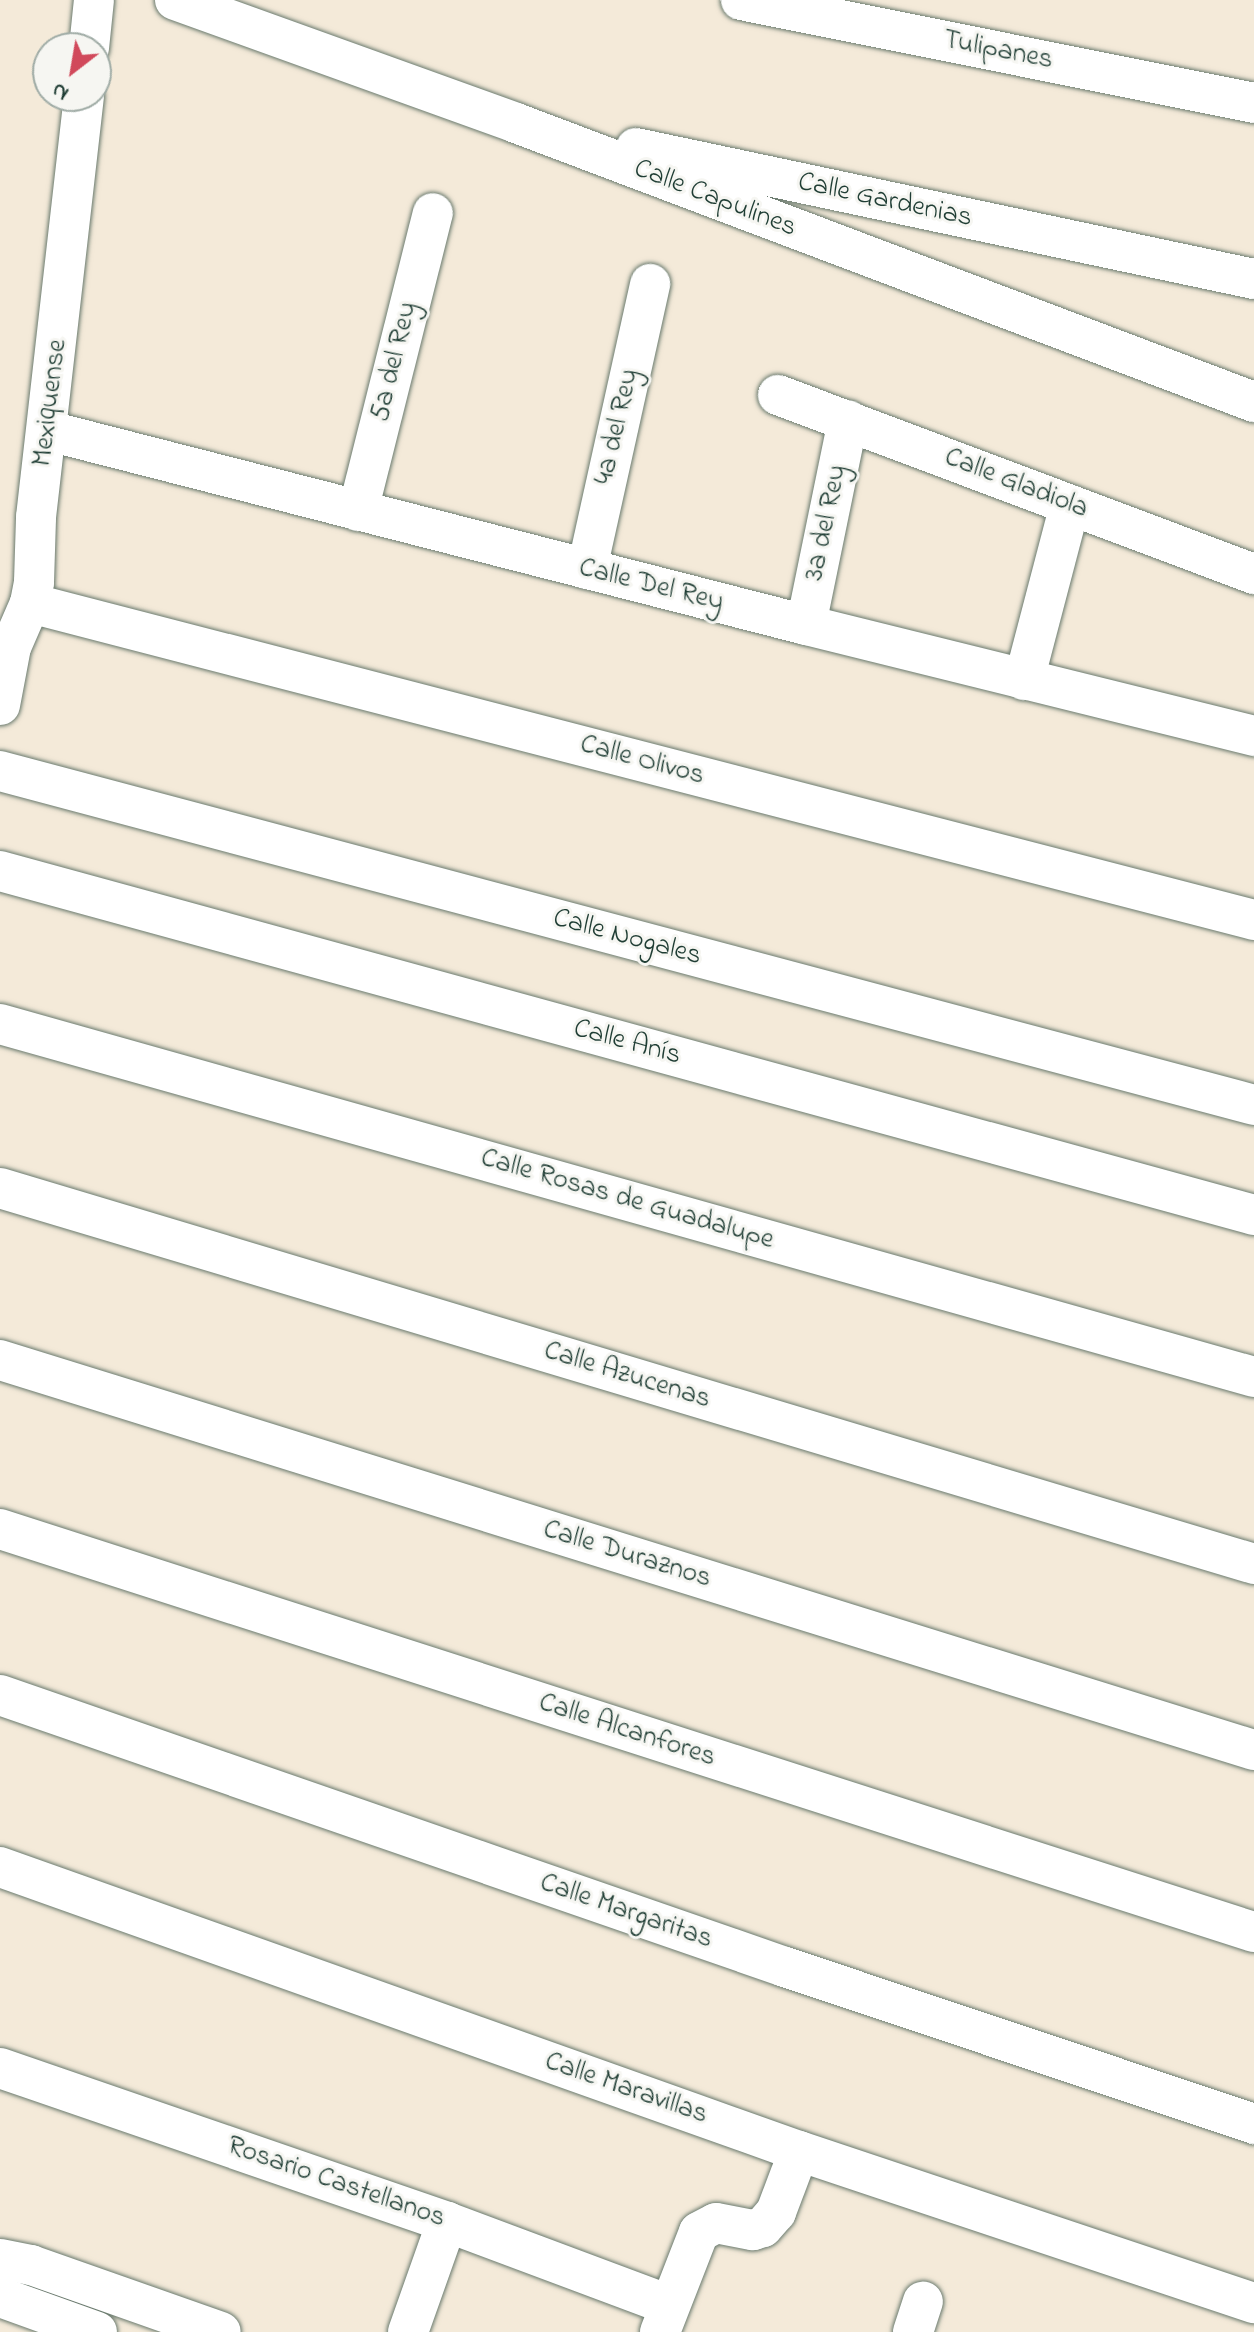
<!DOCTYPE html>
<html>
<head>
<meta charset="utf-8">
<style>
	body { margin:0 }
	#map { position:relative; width:1254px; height:2332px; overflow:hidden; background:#f4ead9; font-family:"Indie Flower",sans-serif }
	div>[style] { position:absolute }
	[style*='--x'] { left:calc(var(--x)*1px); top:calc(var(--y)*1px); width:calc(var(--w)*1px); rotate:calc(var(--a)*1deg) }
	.roads { filter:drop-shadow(0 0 2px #6a7a6e) drop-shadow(0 0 2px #6a7a6e) }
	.minor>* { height:40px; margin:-20px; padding:0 20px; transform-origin:20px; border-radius:20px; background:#fff }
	span { translate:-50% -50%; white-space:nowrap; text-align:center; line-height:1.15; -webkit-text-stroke:6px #f6f6f2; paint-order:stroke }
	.street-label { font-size:28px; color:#1f3d34 }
	.north { position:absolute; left:32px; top:32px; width:80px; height:80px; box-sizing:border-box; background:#f6f6f2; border:2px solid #a0aca6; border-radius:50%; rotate:211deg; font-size:22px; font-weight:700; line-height:32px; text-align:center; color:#1f3d34 }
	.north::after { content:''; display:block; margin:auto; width:28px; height:36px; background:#d1495b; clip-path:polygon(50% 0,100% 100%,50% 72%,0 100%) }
</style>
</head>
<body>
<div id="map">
	<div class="roads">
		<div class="minor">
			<div style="--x:175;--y:0;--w:363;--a:19.8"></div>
			<div style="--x:516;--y:123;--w:789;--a:20.71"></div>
			<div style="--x:741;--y:0;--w:523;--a:11.35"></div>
			<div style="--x:89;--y:48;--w:48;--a:-84.1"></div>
			<div style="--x:636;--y:148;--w:632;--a:11.97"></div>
			<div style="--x:778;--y:395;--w:509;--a:20.61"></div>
			<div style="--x:49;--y:431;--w:781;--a:14.37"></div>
			<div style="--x:806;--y:625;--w:462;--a:13.9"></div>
			<div style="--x:358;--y:511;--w:307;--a:-75.9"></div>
			<div style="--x:587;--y:569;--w:292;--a:-77.5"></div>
			<div style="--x:30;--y:603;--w:1264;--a:14.52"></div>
			<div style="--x:806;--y:625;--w:209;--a:-78.4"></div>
			<div style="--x:1024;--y:680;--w:181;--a:-75.3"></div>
			<div style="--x:0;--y:705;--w:59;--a:-79.3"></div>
			<div style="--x:11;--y:647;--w:48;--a:-66.6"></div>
			<div style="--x:30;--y:603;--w:21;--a:-79"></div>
			<div style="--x:34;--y:582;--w:65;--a:-88.2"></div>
			<div style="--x:36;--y:517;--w:424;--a:-83.5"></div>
			<div style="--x:0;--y:771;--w:1298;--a:14.91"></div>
			<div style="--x:0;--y:871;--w:1300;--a:15.34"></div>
			<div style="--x:0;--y:1024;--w:1303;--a:15.72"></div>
			<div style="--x:0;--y:1188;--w:1309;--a:16.69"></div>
			<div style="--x:0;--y:1360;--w:1313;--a:17.28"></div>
			<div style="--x:0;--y:1529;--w:1317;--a:17.82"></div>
			<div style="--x:0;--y:1695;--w:831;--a:19.11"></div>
			<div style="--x:785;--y:1967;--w:495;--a:18.5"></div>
			<div style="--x:0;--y:1867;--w:848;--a:19.57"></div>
			<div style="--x:799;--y:2151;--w:480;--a:18.5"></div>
			<div style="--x:0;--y:2068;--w:473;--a:19"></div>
			<div style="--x:447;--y:2222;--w:237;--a:20.5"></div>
			<div style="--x:0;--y:2259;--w:32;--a:11"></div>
			<div style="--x:31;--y:2265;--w:201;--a:19.4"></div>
			<div style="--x:0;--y:2297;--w:103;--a:19.8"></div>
			<div style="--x:408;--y:2332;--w:117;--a:-70.5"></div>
			<div style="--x:660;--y:2332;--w:107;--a:-68.7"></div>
			<div style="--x:699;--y:2232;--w:19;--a:-28"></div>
			<div style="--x:716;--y:2223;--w:38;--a:11"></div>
			<div style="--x:753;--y:2230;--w:10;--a:-17"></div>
			<div style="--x:763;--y:2227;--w:20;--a:-49"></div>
			<div style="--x:776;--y:2212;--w:65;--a:-69.3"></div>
			<div style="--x:913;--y:2332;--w:32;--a:-72"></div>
		</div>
	</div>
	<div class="street-label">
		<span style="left:998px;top:51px;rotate:11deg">Tulipanes</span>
		<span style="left:715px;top:199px;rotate:21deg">Calle Capulines</span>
		<span style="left:885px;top:201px;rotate:12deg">Calle Gardenias</span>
		<span style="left:395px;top:362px;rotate:-76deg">5a del Rey</span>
		<span style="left:51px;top:403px;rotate:-83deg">Mexiquense</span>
		<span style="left:618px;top:427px;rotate:-77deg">4a del Rey</span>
		<span style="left:1016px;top:484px;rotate:21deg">Calle Gladiola</span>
		<span style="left:827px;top:523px;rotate:-78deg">3a del Rey</span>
		<span style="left:651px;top:586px;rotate:14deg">Calle Del Rey</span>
		<span style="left:642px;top:761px;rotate:15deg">Calle Olivos</span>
		<span style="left:627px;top:938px;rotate:15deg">Calle Nogales</span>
		<span style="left:627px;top:1043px;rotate:15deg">Calle Anís</span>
		<span style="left:627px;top:1200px;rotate:16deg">Calle Rosas de Guadalupe</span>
		<span style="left:627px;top:1376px;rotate:17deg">Calle Azucenas</span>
		<span style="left:627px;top:1555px;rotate:17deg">Calle Duraznos</span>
		<span style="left:627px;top:1731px;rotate:18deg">Calle Alcanfores</span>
		<span style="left:626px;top:1912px;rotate:19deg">Calle Margaritas</span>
		<span style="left:626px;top:2089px;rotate:19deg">Calle Maravillas</span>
		<span style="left:336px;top:2183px;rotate:19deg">Rosario Castellanos</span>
	</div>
	<div class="north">N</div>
</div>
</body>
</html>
